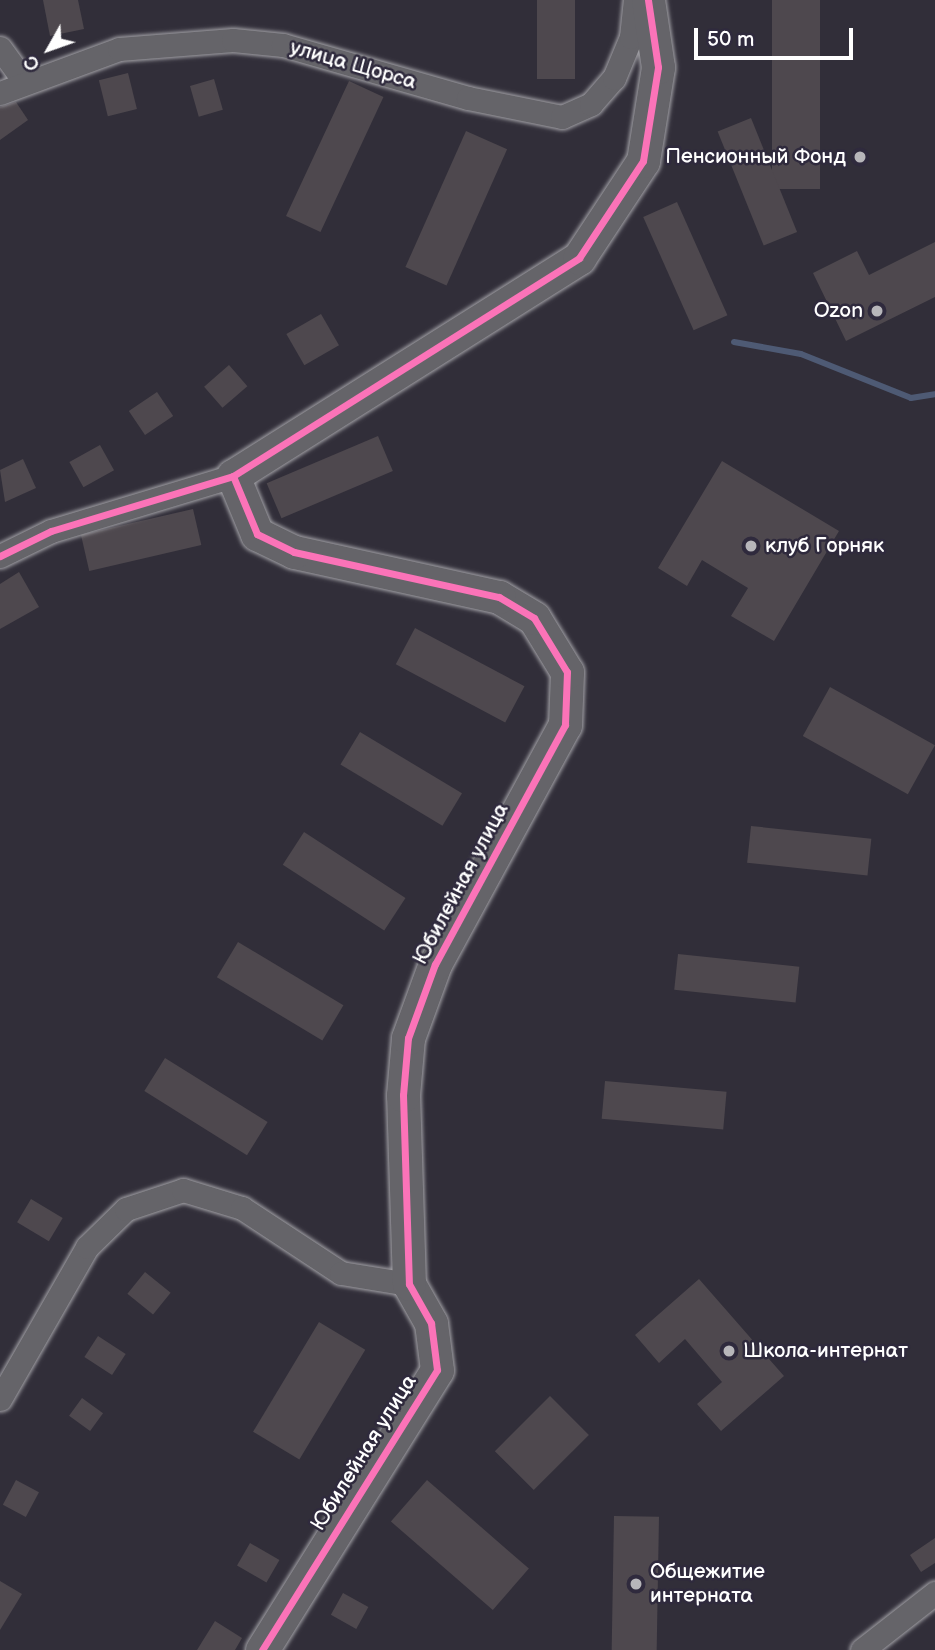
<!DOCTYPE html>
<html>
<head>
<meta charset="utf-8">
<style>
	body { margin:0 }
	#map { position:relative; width:935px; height:1650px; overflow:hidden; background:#312e39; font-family:"Balsamiq Sans",sans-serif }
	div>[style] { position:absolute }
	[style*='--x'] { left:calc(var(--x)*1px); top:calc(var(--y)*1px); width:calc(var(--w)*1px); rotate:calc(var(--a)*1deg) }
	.stream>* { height:6px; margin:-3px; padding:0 3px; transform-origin:3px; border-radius:3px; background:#4e5a74 }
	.building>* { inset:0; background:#4e484e; transform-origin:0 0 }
	.roads { filter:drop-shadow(0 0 2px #a2a1a6) drop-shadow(0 0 2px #a2a1a6) }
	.street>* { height:23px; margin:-11.5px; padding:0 11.5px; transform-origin:11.5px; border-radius:11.5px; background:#656469 }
	.secondary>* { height:33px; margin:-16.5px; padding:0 16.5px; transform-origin:16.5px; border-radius:16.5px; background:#656469 }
	.cycleway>* { height:7px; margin:-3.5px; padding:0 3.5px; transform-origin:3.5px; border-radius:3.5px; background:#fb73b8 }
	.dots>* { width:19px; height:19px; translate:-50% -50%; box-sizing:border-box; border:4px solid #2f2a3d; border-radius:50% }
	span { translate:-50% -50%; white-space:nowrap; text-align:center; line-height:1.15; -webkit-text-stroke:5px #2f2a3d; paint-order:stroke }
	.street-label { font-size:21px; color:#fff }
	.poi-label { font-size:21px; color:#fff }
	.right { translate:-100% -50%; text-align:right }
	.left { translate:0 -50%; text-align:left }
	.north { position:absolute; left:14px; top:14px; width:70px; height:70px; -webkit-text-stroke:5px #2f2a3d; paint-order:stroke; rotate:230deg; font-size:19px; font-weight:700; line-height:28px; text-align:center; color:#fff }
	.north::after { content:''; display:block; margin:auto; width:24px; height:32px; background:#fff; clip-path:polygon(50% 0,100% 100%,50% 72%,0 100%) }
	.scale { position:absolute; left:694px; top:28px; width:159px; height:32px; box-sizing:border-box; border:4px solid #fff; border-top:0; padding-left:9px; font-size:21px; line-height:24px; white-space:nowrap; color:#fff; -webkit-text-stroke:5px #2f2a3d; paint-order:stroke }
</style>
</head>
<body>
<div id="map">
	<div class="stream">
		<div style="--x:734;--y:342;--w:68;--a:10.2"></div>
		<div style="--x:801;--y:354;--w:118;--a:21.8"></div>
		<div style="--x:911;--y:398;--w:24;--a:-9"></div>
	</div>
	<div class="building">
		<div style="clip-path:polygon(43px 0,78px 0,84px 29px,50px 36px)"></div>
		<div style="left:537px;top:0;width:38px;height:79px"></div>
		<div style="left:772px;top:0;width:48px;height:189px"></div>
		<div style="left:128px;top:73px;width:37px;height:30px;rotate:76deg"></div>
		<div style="left:214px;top:79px;width:32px;height:25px;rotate:74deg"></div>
		<div style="left:349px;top:81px;width:38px;height:149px;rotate:25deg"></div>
		<div style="clip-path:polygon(16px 102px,28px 120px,0 140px,0 107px)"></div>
		<div style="left:751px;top:118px;width:123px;height:36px;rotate:68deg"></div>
		<div style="left:466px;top:131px;width:45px;height:149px;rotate:24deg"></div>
		<div style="left:677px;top:202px;width:124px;height:37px;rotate:66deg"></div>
		<div style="clip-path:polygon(935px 242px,935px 297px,846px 341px,813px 273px,857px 251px,869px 275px)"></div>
		<div style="left:321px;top:314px;width:36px;height:40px;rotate:60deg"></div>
		<div style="left:229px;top:365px;width:28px;height:33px;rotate:49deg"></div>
		<div style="left:157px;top:392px;width:29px;height:34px;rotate:56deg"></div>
		<div style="left:378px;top:436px;width:38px;height:121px;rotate:67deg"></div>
		<div style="left:100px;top:445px;width:29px;height:35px;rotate:61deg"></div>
		<div style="clip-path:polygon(23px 459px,36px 488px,5px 502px,0 470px)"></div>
		<div style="clip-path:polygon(722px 461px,839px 531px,774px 641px,731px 616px,748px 588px,702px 560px,687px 586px,658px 568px)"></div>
		<div style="left:193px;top:509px;width:37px;height:115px;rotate:77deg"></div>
		<div style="clip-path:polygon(19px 572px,39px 607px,0 629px,0 584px)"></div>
		<div style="left:415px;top:628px;width:124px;height:41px;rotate:28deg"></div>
		<div style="left:830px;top:687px;width:120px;height:56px;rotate:29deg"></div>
		<div style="left:360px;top:732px;width:119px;height:38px;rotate:31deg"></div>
		<div style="left:751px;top:826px;width:121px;height:37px;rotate:6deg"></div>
		<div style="left:304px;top:832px;width:121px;height:39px;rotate:33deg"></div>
		<div style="left:238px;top:942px;width:123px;height:41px;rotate:31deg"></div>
		<div style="left:678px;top:954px;width:122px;height:36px;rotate:6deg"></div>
		<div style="left:165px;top:1058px;width:121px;height:39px;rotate:32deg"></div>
		<div style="left:605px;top:1081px;width:122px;height:38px;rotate:5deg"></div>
		<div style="left:31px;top:1199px;width:37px;height:27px;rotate:31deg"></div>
		<div style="left:145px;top:1272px;width:33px;height:28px;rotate:39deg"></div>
		<div style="clip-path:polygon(699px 1279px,784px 1376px,721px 1431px,697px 1404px,722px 1382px,685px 1339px,659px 1363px,635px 1335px)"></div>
		<div style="left:319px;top:1322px;width:54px;height:128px;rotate:31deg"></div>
		<div style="left:98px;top:1336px;width:33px;height:25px;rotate:33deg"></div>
		<div style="left:550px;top:1396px;width:55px;height:78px;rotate:45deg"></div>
		<div style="left:82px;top:1398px;width:26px;height:22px;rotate:36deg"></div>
		<div style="left:16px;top:1480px;width:26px;height:28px;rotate:28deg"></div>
		<div style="left:427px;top:1480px;width:135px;height:55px;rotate:41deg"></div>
		<div style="left:614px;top:1516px;width:45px;height:134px;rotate:1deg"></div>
		<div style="clip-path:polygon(935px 1538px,935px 1563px,921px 1572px,910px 1555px)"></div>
		<div style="left:250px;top:1543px;width:34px;height:26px;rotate:30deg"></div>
		<div style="clip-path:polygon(0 1581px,22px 1594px,0 1630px)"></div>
		<div style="left:343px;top:1593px;width:29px;height:25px;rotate:29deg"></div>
		<div style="clip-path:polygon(215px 1621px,242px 1638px,235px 1650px,197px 1650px)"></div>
	</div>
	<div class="roads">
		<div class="street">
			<div style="--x:0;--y:48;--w:41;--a:54"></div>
			<div style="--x:0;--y:93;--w:127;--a:-20.3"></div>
			<div style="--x:119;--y:49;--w:114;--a:-4.5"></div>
			<div style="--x:233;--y:40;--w:50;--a:5.7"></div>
			<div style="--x:283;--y:45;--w:192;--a:16"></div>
			<div style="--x:468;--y:98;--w:96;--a:11.4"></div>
			<div style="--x:562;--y:117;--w:32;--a:-24"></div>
			<div style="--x:591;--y:104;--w:35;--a:-49"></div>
			<div style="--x:614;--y:78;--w:44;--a:-67.5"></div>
			<div style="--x:631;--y:37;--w:37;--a:-84"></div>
			<div style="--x:0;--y:556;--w:57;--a:-26.1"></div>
			<div style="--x:51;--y:531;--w:190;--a:-16.8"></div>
			<div style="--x:0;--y:1399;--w:175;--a:-60.2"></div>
			<div style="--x:87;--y:1247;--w:54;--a:-44.3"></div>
			<div style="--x:126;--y:1209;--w:60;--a:-18.4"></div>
			<div style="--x:183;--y:1190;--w:62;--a:17"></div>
			<div style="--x:242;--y:1208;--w:118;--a:33.3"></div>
			<div style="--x:341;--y:1273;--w:69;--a:9.2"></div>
			<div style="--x:862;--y:1650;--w:93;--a:-38"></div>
		</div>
		<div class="secondary">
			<div style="--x:262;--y:1650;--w:330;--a:-58"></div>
			<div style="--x:437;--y:1370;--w:47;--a:-97.3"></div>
			<div style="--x:431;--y:1323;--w:45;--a:-119.4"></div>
			<div style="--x:409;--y:1284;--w:189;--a:-91.8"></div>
			<div style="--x:403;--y:1095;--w:57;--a:-85"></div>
			<div style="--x:408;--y:1038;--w:79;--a:-70"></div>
			<div style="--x:435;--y:964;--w:272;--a:-61.5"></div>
			<div style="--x:565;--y:725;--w:53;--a:-87.8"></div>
			<div style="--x:567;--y:672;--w:63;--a:-121.4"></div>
			<div style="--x:534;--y:618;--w:41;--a:-149"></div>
			<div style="--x:499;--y:597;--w:210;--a:-167.6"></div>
			<div style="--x:294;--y:552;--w:41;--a:-154.1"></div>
			<div style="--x:257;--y:534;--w:63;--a:-112.5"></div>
			<div style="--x:233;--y:476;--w:409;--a:-32.2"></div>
			<div style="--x:579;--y:258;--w:116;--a:-56.6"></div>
			<div style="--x:643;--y:161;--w:95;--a:-80.9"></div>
			<div style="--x:658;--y:67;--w:68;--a:-98.5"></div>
		</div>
	</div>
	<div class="cycleway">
		<div style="--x:233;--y:476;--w:63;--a:67.5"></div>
		<div style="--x:257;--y:534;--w:41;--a:25.9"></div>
		<div style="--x:294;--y:552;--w:210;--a:12.4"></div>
		<div style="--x:499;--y:597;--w:41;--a:31"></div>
		<div style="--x:534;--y:618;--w:63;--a:58.6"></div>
		<div style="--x:567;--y:672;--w:53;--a:92.2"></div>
		<div style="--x:565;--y:725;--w:272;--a:118.5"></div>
		<div style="--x:435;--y:964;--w:79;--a:110"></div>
		<div style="--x:408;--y:1038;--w:57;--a:95"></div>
		<div style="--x:403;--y:1095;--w:189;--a:88.2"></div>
		<div style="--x:409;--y:1284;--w:45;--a:60.6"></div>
		<div style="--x:431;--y:1323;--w:47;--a:82.7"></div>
		<div style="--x:437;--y:1370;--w:330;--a:122"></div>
		<div style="--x:0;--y:556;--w:57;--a:-26.1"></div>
		<div style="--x:51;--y:531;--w:190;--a:-16.8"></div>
		<div style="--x:233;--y:476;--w:409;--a:-32.2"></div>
		<div style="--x:579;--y:258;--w:116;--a:-56.6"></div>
		<div style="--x:643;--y:161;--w:95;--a:-80.9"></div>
		<div style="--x:658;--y:67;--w:68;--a:-98.5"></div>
	</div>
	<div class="dots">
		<div style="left:860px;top:157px;background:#b7b6ba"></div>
		<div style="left:877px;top:311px;background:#b7b6ba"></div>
		<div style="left:751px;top:546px;background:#b7b6ba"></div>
		<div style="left:729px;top:1351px;background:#b7b6ba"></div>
		<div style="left:636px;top:1584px;background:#b7b6ba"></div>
	</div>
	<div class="street-label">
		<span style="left:353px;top:65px;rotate:16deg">улица Щорса</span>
		<span style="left:461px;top:884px;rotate:-62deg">Юбилейная улица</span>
		<span style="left:364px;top:1453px;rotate:-58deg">Юбилейная улица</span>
	</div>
	<div class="poi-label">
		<span class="right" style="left:846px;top:157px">Пенсионный Фонд</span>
		<span class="right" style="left:863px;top:311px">Ozon</span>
		<span class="left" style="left:765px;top:546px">клуб Горняк</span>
		<span class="left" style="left:743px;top:1351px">Школа-интернат</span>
		<span class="left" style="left:650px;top:1584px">Общежитие<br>интерната</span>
	</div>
	<div class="north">С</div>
	<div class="scale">50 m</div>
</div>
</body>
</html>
